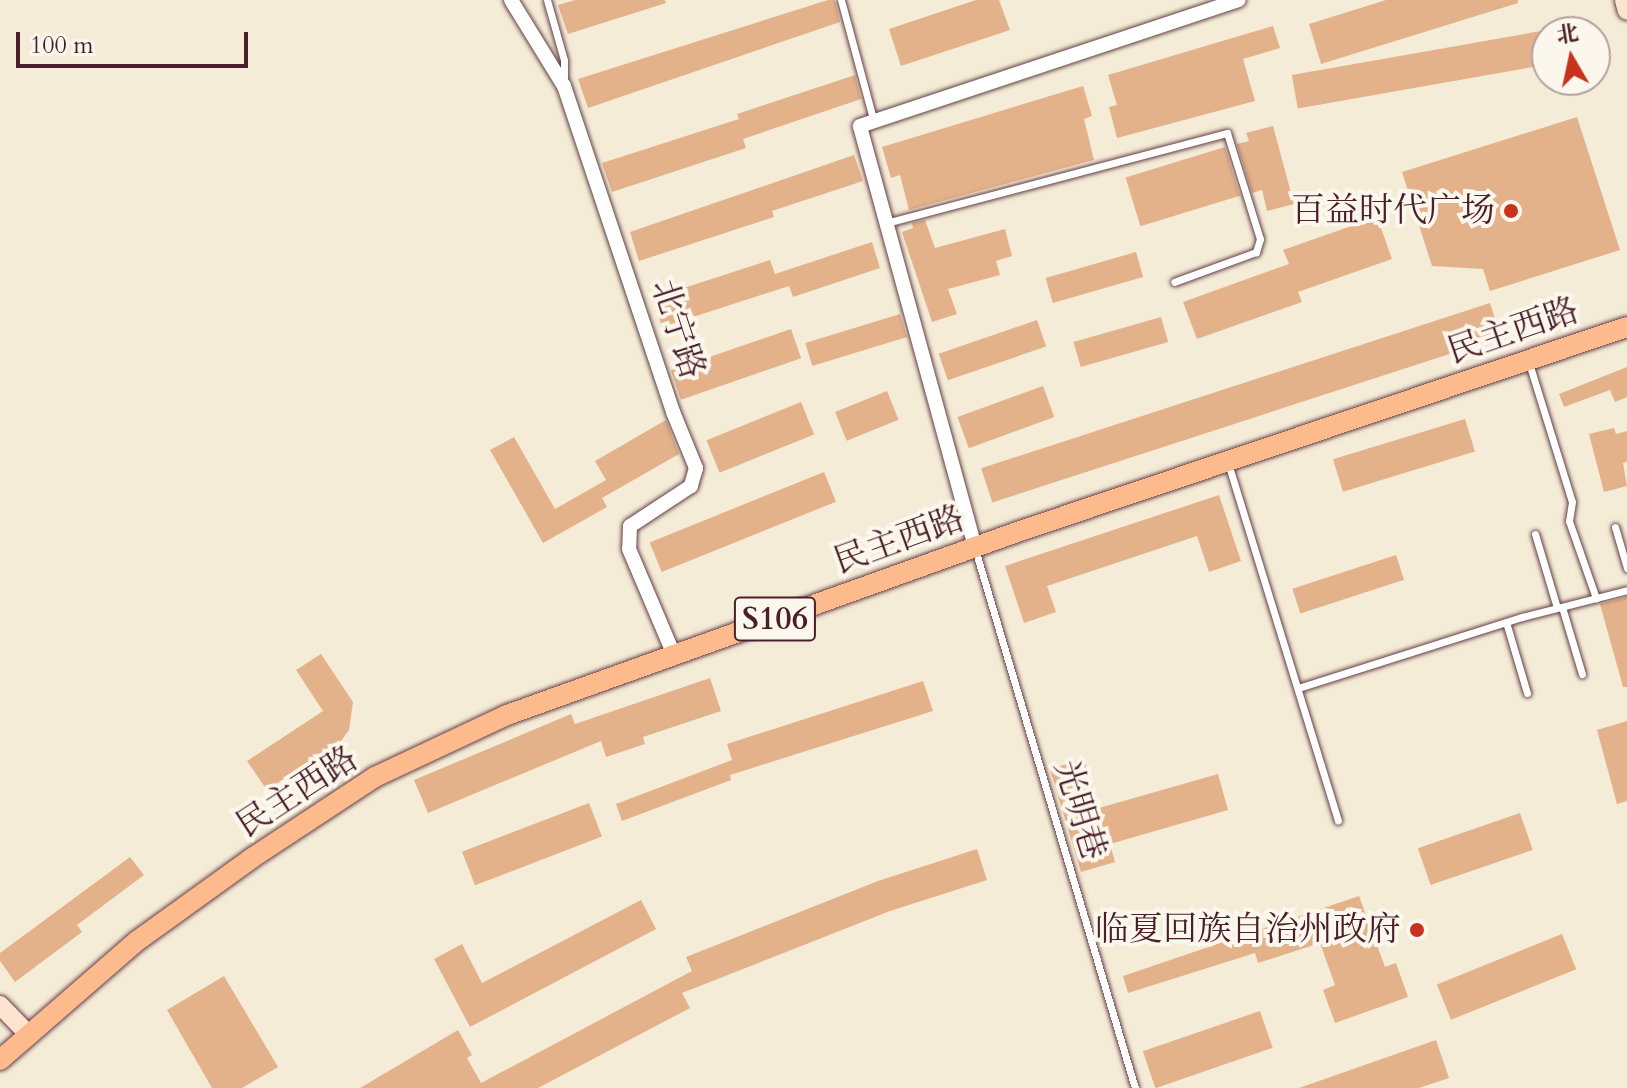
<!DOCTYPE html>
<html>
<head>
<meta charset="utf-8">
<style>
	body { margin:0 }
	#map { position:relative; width:1627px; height:1088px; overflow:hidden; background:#f5ecd7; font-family:Cardo,"Noto Serif SC",serif }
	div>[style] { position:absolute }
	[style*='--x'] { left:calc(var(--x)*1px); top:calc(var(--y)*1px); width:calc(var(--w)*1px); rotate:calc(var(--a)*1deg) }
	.building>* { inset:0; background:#e3b18a; transform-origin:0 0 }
	.roads { filter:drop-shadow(0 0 2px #643e45) drop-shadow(0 0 2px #643e45) }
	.lane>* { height:7px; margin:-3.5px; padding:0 3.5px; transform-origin:3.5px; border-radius:3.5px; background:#fff }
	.street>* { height:14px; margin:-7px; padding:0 7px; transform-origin:7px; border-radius:7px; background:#fff }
	.secondary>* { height:18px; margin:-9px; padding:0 9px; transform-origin:9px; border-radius:9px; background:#fee3d1 }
	.primary>* { height:20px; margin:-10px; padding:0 10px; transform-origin:10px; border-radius:10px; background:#fcba8d }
	.dots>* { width:22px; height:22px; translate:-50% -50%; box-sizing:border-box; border:4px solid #fbf7ec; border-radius:50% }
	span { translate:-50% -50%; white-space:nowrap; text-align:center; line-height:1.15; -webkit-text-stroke:8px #fbf7ec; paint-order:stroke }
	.shield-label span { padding:2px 6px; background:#fbf7ec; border:2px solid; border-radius:6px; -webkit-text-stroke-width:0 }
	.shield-label { font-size:32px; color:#4a1f2b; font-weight:700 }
	.poi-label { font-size:34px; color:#4a1f2b }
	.right { translate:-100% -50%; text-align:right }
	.street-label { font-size:34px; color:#4a1f2b }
	.north { position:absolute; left:1531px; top:16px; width:80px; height:80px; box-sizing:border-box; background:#fbf7ec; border:2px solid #b4a19f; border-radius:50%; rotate:351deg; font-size:22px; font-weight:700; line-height:32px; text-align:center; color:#4a1f2b }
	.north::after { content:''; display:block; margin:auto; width:28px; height:36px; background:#c8321e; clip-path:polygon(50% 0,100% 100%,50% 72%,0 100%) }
	.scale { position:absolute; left:16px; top:32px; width:232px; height:36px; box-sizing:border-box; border:4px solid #4a1f2b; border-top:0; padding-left:10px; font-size:24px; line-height:28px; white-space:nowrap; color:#4a1f2b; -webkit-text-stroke:6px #fbf7ec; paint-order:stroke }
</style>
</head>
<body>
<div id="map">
	<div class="building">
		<div style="clip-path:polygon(575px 0,665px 0,666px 3px,568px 34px,558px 5px)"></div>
		<div style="clip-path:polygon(828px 0,835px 0,840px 22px,588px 108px,578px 79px)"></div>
		<div style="clip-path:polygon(976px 0,999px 0,1010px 30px,901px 66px,889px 29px)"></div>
		<div style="clip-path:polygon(1386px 0,1518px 0,1518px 3px,1321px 64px,1309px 24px)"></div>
		<div style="clip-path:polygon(1273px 26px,1280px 48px,1243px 59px,1255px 101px,1117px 138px,1109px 107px,1117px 105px,1108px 75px)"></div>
		<div style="left:1541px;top:31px;width:34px;height:253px;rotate:80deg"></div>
		<div style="clip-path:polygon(855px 75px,861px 99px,743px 139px,746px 148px,612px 192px,602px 163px,739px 119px,737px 114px)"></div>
		<div style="clip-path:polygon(1083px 86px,1092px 116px,1084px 119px,1094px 160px,909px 210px,900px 175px,891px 178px,882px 147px)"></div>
		<div style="clip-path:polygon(1577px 117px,1620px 250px,1490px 291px,1483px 269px,1432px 266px,1402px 172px)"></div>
		<div style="clip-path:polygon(1273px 126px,1294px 204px,1267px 211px,1262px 190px,1252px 193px,1237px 144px,1249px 141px,1246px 133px)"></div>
		<div style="left:1225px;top:147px;width:51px;height:104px;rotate:73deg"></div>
		<div style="clip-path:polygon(854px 155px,863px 181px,772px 211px,774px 217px,639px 261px,630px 232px)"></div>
		<div style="clip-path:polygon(1377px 217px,1392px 259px,1298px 292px,1302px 302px,1197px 339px,1183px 302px,1289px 264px,1283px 250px)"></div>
		<div style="clip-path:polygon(925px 220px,935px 248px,1005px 229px,1012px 256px,996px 261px,1000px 275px,948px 289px,957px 314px,932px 322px,902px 232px,913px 228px,912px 223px)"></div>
		<div style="clip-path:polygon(872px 242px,880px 268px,793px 297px,789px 286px,662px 327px,653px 298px,770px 260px,775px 274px)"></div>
		<div style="left:1136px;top:252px;width:26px;height:94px;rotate:74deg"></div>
		<div style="left:1490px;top:303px;width:36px;height:535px;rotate:72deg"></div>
		<div style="left:900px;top:314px;width:24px;height:99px;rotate:73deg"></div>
		<div style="left:1161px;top:317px;width:26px;height:91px;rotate:74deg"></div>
		<div style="left:1037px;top:320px;width:28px;height:104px;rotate:71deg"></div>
		<div style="left:791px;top:329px;width:31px;height:127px;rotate:71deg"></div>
		<div style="clip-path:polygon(1627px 367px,1627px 397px,1615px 402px,1610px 390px,1564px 407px,1559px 394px)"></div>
		<div style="left:1043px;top:386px;width:33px;height:91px;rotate:70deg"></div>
		<div style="left:887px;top:391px;width:31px;height:56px;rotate:68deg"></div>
		<div style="left:801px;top:402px;width:35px;height:102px;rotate:68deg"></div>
		<div style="left:1465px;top:419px;width:34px;height:138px;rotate:73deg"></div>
		<div style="clip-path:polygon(666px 420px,679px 454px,602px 498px,607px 507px,543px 543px,490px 450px,514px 437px,555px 509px,606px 480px,595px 461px)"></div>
		<div style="clip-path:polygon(1614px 428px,1616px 434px,1627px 431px,1627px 462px,1623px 463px,1627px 486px,1604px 492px,1589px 434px)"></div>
		<div style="left:824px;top:472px;width:32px;height:188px;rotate:68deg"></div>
		<div style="clip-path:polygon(1219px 495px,1241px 561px,1209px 572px,1197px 536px,1047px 586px,1056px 612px,1024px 623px,1005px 566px)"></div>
		<div style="left:1396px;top:555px;width:26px;height:109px;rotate:72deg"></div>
		<div style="clip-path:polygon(1627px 597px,1627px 687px,1623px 687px,1600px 604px)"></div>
		<div style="clip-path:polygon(321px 654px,353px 702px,349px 730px,341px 741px,267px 790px,247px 761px,323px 711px,296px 670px)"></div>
		<div style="clip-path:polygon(710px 678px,721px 711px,643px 737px,645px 744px,606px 757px,601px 741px,428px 813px,414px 780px,571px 714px,575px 724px)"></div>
		<div style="clip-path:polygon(923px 681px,933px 711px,730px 775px,731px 780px,622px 821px,616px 804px,732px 760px,727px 744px)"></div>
		<div style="clip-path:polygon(1627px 721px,1627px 801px,1617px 804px,1597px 730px)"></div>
		<div style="clip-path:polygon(1084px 759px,1099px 808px,1218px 774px,1228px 810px,1110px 844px,1115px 862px,1081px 872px,1050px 769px)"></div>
		<div style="left:589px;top:803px;width:36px;height:136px;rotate:69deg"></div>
		<div style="left:1520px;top:813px;width:39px;height:108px;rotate:71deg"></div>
		<div style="clip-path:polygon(977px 849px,987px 880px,890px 911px,682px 993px,690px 1008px,538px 1088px,360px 1088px,458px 1030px,472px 1055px,467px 1058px,481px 1083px,692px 971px,686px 957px,878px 881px)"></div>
		<div style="clip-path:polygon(130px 857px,144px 875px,77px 925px,82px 932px,15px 982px,0 961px,0 953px)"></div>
		<div style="clip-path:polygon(1359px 896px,1385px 967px,1396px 963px,1408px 997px,1335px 1023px,1323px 990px,1335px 985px,1320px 943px,1258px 963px,1255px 953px,1128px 993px,1123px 976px)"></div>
		<div style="clip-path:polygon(641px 900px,656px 929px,470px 1027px,434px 959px,462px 944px,482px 983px)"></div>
		<div style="left:1562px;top:934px;width:38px;height:135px;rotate:68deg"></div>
		<div style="clip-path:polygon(224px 976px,278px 1067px,242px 1088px,212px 1088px,167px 1010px)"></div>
		<div style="left:1260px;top:1011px;width:39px;height:124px;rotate:71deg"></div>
		<div style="clip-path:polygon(1436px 1040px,1449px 1078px,1419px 1088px,1299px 1088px)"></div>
	</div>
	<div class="roads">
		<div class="lane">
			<div style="--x:547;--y:0;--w:62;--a:74.2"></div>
			<div style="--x:564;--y:60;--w:20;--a:90"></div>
			<div style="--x:841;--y:0;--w:126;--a:74.9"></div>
			<div style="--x:886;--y:223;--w:353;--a:-14.8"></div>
			<div style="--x:1227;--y:133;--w:111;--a:72.7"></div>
			<div style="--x:1260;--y:239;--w:14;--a:107"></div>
			<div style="--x:1256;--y:252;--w:87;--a:159.9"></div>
			<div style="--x:1529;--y:363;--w:145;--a:72.8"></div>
			<div style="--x:1572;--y:502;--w:19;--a:99"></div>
			<div style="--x:1569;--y:521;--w:82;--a:70.7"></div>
			<div style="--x:1228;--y:463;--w:374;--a:72.9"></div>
			<div style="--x:1615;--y:527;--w:43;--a:73.7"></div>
			<div style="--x:1535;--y:534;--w:77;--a:73.4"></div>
			<div style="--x:975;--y:549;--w:562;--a:73.47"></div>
			<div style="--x:1562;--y:607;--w:70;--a:73.4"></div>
			<div style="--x:1506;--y:622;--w:74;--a:73.5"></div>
			<div style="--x:1298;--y:688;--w:235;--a:-17.6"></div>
			<div style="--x:1522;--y:617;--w:108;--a:-14.4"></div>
		</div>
		<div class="street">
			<div style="--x:511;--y:0;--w:101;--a:58.4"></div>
			<div style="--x:564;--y:86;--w:344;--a:71.5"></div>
			<div style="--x:673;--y:412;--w:61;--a:67.7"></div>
			<div style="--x:696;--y:468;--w:19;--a:106"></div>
			<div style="--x:691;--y:486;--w:73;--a:146.7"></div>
			<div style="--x:630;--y:526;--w:23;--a:92"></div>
			<div style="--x:629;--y:549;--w:115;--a:67"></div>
			<div style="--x:975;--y:547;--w:436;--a:-105.3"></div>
			<div style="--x:860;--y:126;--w:399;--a:-18.4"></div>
		</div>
		<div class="secondary">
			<div style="--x:1624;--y:0;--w:11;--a:75"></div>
			<div style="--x:0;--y:1005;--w:39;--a:46"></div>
		</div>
		<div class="primary">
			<div style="--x:0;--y:1060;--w:181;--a:-41"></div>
			<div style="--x:137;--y:941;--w:142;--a:-35.8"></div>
			<div style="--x:252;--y:858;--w:147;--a:-33.4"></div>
			<div style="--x:375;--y:777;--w:146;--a:-25.2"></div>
			<div style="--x:507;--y:715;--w:545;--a:-19.73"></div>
			<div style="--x:1020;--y:531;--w:640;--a:-18.58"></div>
		</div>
	</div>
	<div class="dots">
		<div style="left:1511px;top:211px;background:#c8321e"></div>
		<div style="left:1417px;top:930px;background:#c8321e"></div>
	</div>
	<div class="shield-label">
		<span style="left:775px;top:619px">S106</span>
	</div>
	<div class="poi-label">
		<span class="right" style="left:1495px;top:211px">百益时代广场</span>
		<span class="right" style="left:1401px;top:930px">临夏回族自治州政府</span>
	</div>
	<div class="street-label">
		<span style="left:678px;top:329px;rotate:72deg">北宁路</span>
		<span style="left:1513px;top:331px;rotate:-19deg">民主西路</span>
		<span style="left:899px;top:540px;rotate:-20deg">民主西路</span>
		<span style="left:297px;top:792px;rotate:-33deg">民主西路</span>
		<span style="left:1080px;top:810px;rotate:73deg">光明巷</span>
	</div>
	<div class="north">北</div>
	<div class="scale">100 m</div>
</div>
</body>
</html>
